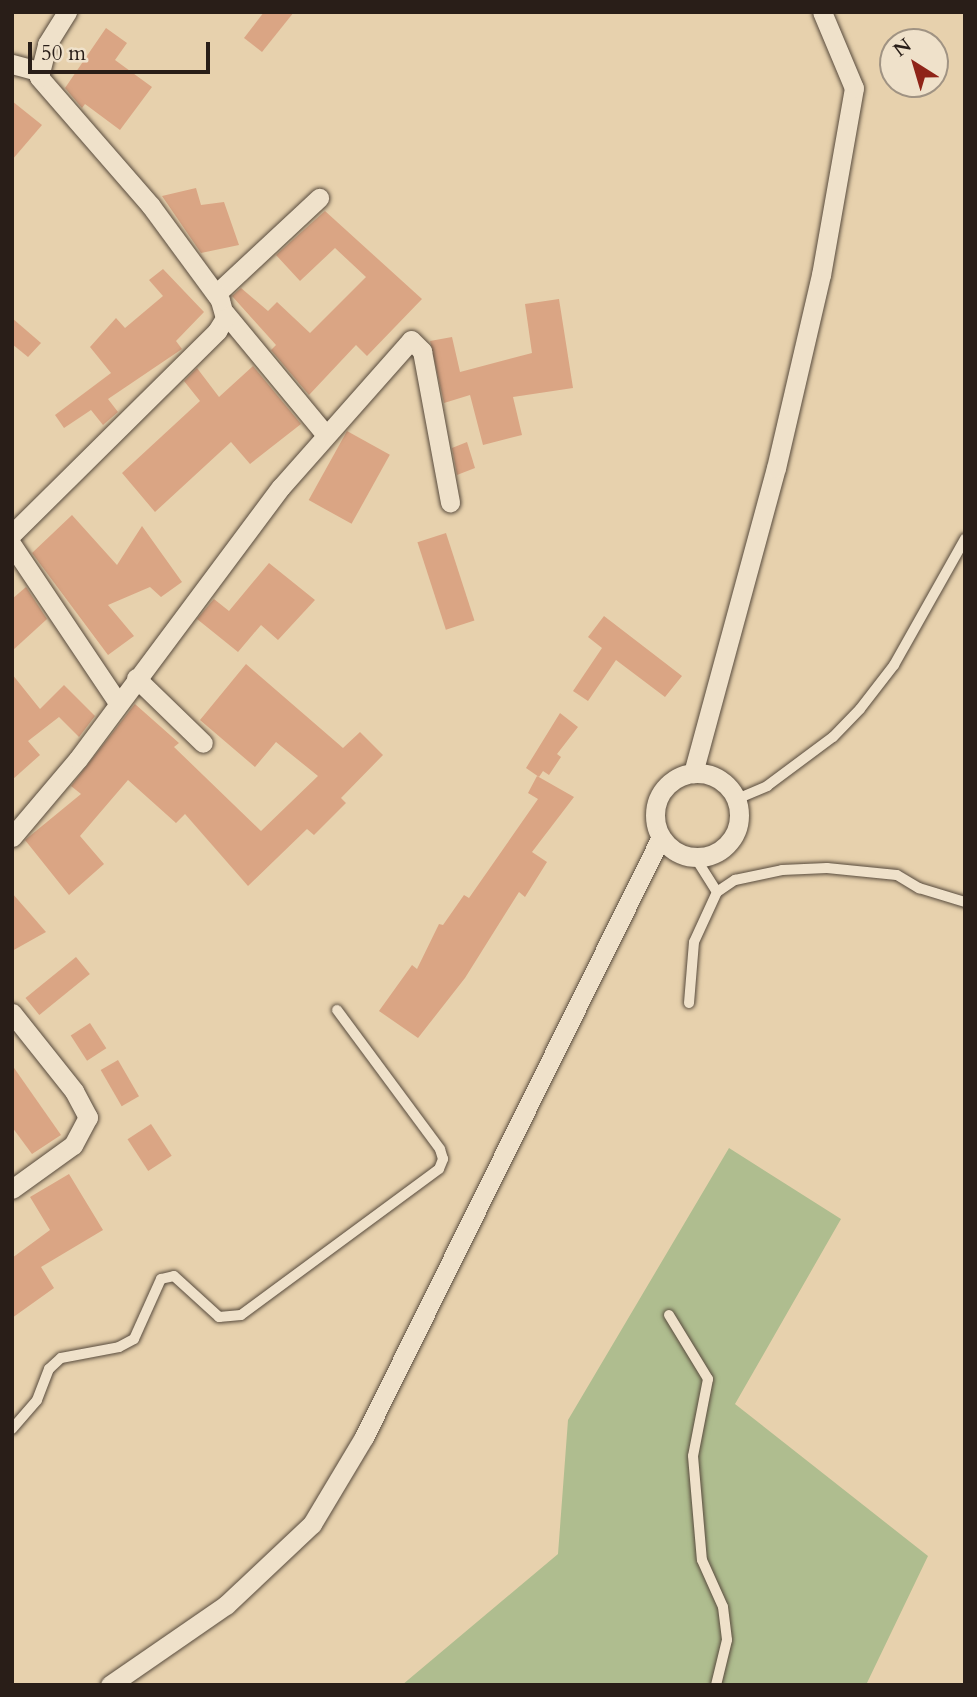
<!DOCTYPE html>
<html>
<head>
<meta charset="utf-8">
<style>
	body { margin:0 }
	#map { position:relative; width:977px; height:1697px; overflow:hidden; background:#e7d1ad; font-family:Cardo,serif }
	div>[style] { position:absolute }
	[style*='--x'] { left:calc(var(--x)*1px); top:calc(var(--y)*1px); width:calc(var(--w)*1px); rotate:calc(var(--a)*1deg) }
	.green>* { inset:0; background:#afbd8f }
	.building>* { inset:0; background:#daa584; transform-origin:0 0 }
	.roads { filter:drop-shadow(0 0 2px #584b3d) drop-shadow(0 0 2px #584b3d) }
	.service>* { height:10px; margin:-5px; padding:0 5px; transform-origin:5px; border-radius:5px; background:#efe1ca }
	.minor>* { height:19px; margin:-9.5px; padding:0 9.5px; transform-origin:9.5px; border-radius:9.5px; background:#efe1ca }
	.minor>.ring { margin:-9.5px; padding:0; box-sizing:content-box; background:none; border:19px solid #efe1ca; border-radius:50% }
	span { translate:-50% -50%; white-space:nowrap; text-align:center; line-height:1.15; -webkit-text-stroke:5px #efe1ca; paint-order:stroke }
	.frame { position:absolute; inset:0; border:14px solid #291e18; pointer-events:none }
	.north { position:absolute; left:879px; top:28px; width:70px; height:70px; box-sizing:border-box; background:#efe1ca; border:2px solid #a09383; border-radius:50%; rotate:323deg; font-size:19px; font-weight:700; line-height:28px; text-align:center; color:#291e18 }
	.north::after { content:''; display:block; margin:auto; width:24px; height:32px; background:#8f2418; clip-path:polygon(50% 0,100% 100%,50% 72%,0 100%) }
	.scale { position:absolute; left:28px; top:42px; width:182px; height:32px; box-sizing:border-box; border:4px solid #291e18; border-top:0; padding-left:9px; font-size:21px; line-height:24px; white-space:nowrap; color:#291e18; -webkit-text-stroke:5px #efe1ca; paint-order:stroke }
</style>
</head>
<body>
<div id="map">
	<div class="green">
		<div style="clip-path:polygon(729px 1148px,841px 1219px,735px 1404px,928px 1556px,866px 1685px,402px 1685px,558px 1554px,568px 1420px)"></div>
	</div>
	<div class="building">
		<div style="clip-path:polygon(264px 12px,294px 12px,262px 52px,244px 38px)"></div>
		<div style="clip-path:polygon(106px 28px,127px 43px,115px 60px,152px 87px,120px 130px,85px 104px,82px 108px,65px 88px)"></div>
		<div style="clip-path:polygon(12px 101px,42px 125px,12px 160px)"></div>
		<div style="clip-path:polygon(196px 188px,201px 205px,224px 202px,239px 245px,201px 253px,162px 196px)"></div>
		<div style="clip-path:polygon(325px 211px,422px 299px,367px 356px,356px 345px,309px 395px,271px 350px,276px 345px,232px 296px,241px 288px,268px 311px,277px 302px,310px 333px,366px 277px,335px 248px,300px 281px,276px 255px)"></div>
		<div style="clip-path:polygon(163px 269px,204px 312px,176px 341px,182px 349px,108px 399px,118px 412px,103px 425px,91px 410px,64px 428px,55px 415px,111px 373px,90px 347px,116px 318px,125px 328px,163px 296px,149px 280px)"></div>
		<div style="clip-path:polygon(559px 299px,573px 388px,513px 397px,522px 435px,483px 445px,470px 395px,444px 403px,430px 341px,452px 337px,460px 372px,532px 353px,525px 304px)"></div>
		<div style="clip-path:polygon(12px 318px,41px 343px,28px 357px,12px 344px)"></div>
		<div style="clip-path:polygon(253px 366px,301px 424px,250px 464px,231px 442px,155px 512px,122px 473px,200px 401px,184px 381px,197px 368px,219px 397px)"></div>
		<div style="left:347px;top:431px;width:49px;height:79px;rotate:29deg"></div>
		<div style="clip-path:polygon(467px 442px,475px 468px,457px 475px,452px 448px)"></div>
		<div style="clip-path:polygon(72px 515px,117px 565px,142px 526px,182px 582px,161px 597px,150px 587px,108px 605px,134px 636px,108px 655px,32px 553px)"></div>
		<div style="left:446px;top:533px;width:92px;height:30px;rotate:72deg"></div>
		<div style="clip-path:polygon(269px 563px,315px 600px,278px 640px,261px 625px,238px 652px,197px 619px,214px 599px,229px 611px)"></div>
		<div style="clip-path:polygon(26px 587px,47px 619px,12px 651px,12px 599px)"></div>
		<div style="clip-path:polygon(604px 616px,682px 676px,665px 697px,616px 660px,588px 701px,573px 691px,602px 648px,588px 637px)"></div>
		<div style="clip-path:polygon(246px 664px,343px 748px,360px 732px,383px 755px,341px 798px,346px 803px,314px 835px,307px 829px,248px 886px,185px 814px,176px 823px,128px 780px,80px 836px,104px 864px,69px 895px,25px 840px,81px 794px,71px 786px,135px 704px,179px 743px,174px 747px,261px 831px,318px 776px,276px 742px,255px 767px,200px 720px)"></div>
		<div style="clip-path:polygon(12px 674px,40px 709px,64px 685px,95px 716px,79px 737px,59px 717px,28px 741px,40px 755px,12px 780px)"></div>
		<div style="clip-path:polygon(560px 713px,578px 727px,557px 754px,561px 757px,549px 775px,543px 771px,539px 777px,526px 768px)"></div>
		<div style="clip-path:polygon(537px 776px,574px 797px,532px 852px,547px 862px,525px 897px,519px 892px,465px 978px,418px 1038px,379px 1011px,412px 965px,417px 969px,439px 924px,443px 925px,464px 895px,469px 898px,538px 799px,528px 793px)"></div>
		<div style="clip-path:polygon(12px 893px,46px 932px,12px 951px)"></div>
		<div style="left:76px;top:957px;width:22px;height:65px;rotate:51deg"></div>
		<div style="left:90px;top:1023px;width:30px;height:23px;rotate:57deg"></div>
		<div style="left:118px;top:1060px;width:42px;height:20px;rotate:60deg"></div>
		<div style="clip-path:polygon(12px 1065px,61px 1135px,32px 1154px,12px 1127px)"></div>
		<div style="left:151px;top:1124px;width:38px;height:28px;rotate:57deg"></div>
		<div style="clip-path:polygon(69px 1174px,103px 1230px,41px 1267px,54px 1288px,12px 1318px,12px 1258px,50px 1230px,30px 1197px)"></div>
	</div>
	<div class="roads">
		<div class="service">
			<div style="--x:737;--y:799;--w:33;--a:-23"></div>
			<div style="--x:767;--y:786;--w:82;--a:-36.6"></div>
			<div style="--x:833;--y:737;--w:39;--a:-46"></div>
			<div style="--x:860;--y:709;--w:56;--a:-52.3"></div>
			<div style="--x:894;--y:665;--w:145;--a:-60.6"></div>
			<div style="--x:717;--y:892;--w:22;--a:-34"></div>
			<div style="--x:735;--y:880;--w:48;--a:-12"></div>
			<div style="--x:782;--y:870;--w:45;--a:-2.5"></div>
			<div style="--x:827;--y:868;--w:70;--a:5.7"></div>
			<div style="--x:897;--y:875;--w:26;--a:31"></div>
			<div style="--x:919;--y:888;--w:48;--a:16.9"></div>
			<div style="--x:689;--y:1003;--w:61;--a:-85.3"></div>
			<div style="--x:694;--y:942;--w:55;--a:-65.3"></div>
			<div style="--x:717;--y:892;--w:41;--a:-122.2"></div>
			<div style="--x:669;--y:1315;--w:75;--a:58.6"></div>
			<div style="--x:708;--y:1379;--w:78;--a:101"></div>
			<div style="--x:693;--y:1456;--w:104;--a:85.1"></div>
			<div style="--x:702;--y:1560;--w:51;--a:65.9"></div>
			<div style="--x:723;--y:1607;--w:33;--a:83"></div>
			<div style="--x:727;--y:1640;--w:46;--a:103.7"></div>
			<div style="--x:12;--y:1429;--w:38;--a:-49"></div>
			<div style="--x:37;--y:1400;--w:33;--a:-69"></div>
			<div style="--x:49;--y:1369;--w:16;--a:-43"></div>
			<div style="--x:61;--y:1358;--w:59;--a:-10.7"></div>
			<div style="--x:119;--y:1347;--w:17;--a:-28"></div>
			<div style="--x:134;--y:1339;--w:66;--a:-65.8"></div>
			<div style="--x:161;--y:1279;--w:13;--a:-13"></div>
			<div style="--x:174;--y:1276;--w:61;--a:42.3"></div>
			<div style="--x:219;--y:1317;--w:22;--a:-5"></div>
			<div style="--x:241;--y:1315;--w:246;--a:-36.4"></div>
			<div style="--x:439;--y:1169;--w:11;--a:-68"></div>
			<div style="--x:443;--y:1159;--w:10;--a:-107"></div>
			<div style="--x:440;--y:1149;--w:173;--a:-126.5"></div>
		</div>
		<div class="minor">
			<div style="--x:12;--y:64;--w:28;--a:15"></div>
			<div style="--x:216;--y:294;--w:141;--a:-43"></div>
			<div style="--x:225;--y:313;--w:158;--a:50.4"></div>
			<div style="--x:12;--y:534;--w:289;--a:-44.7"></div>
			<div style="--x:217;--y:331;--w:15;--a:-58"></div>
			<div style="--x:225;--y:318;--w:19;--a:-106"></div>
			<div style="--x:220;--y:300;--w:117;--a:-126.3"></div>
			<div style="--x:151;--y:206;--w:171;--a:-131"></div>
			<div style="--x:39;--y:77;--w:34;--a:-76"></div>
			<div style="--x:47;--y:44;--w:38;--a:-58"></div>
			<div style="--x:12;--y:545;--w:190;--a:56.1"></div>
			<div style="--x:136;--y:678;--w:93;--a:44.1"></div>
			<div style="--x:693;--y:773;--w:316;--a:-74.8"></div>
			<div style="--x:776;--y:468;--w:198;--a:-76.9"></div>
			<div style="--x:821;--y:275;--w:190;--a:-80"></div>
			<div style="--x:854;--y:88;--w:82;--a:-112.8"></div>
			<div class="ring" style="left:655px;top:773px;width:65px;height:65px"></div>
			<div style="--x:12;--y:837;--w:102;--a:-49.8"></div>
			<div style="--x:78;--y:759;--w:339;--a:-53.3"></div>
			<div style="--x:281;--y:487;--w:196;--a:-48.5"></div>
			<div style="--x:411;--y:340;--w:16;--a:45"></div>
			<div style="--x:422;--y:351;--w:154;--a:79.5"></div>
			<div style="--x:12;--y:1013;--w:100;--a:51.5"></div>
			<div style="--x:74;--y:1091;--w:30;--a:62"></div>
			<div style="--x:88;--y:1117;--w:32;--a:118"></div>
			<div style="--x:73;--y:1145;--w:75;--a:144.2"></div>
			<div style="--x:110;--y:1685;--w:141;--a:-34.6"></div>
			<div style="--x:226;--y:1605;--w:118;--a:-43.3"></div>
			<div style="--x:312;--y:1524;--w:101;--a:-59.1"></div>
			<div style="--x:364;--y:1437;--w:669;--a:-63.66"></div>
		</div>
	</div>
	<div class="frame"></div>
	<div class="north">N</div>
	<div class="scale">50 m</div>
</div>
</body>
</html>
